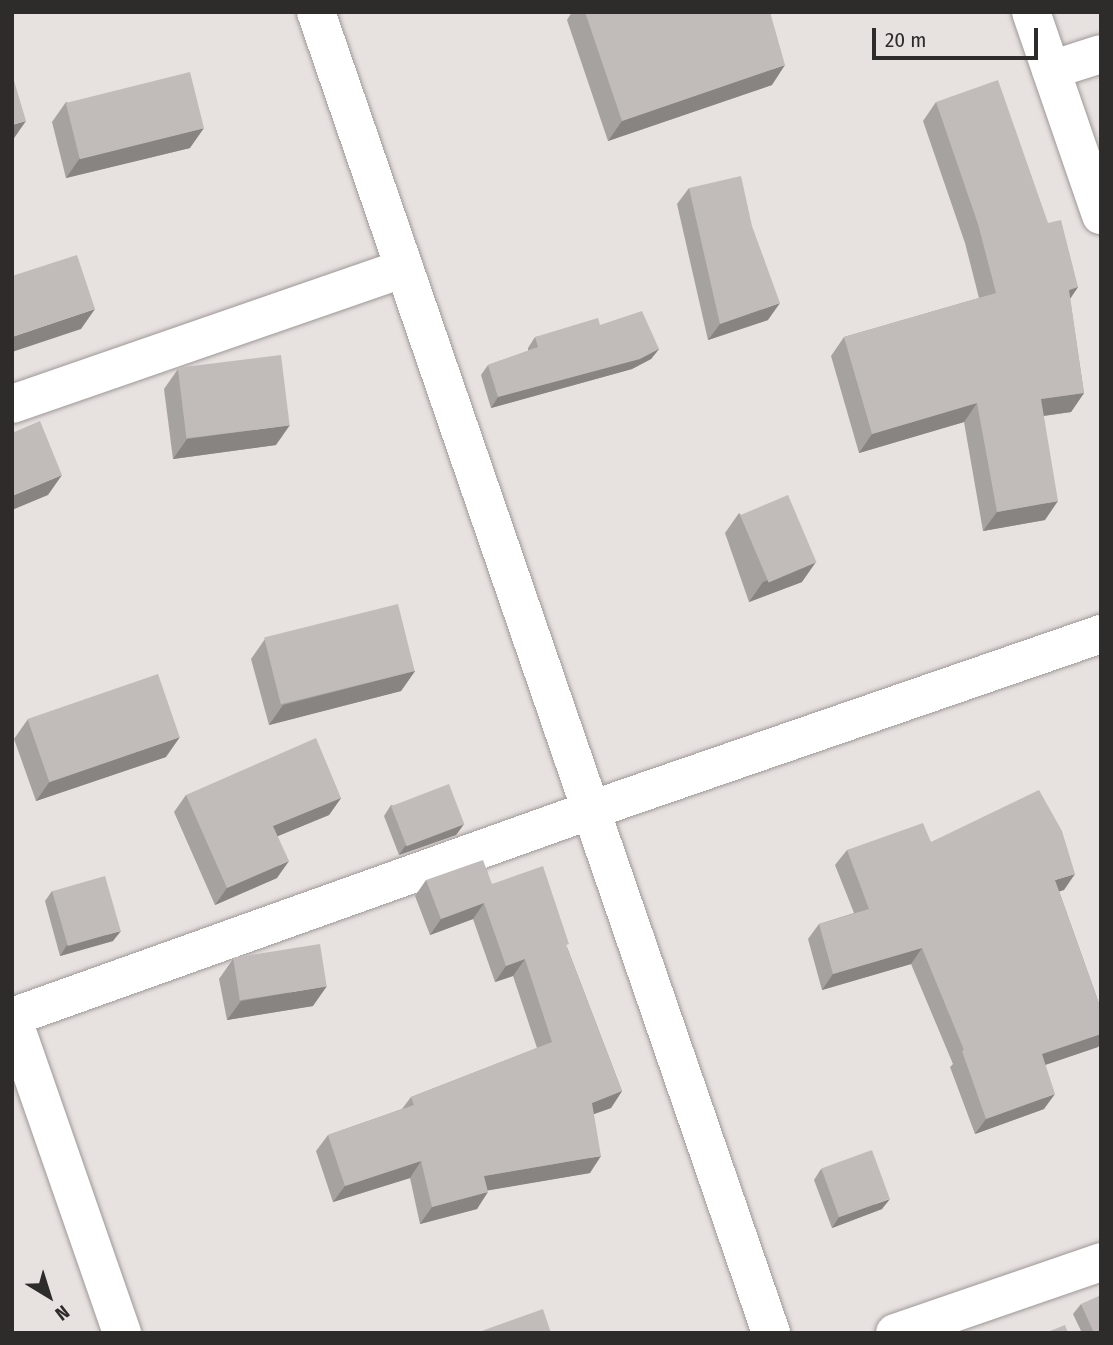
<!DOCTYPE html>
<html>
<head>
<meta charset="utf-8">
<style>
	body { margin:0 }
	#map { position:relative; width:1113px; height:1345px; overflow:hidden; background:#e7e1e0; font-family:"Fira Sans Condensed",sans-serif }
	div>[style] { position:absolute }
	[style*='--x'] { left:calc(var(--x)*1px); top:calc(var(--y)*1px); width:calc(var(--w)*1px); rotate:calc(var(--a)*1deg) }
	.roads { filter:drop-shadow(0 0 2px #9d9896) drop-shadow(0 0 2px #9d9896) }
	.street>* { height:38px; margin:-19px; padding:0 19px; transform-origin:19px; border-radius:19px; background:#fff }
	.wall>* { inset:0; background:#a6a2a0 }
	.shaded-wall>* { inset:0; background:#878482 }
	.building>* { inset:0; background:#c1bcba; transform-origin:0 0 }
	span { translate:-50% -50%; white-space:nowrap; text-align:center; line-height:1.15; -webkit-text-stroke:7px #e7e1e0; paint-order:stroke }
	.frame { position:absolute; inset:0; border:14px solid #2e2c2b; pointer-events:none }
	.north { position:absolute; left:14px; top:1261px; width:70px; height:70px; -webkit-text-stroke:5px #e7e1e0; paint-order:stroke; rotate:142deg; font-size:19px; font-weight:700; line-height:28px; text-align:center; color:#2e2c2b }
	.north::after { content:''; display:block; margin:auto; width:24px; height:32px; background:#2e2c2b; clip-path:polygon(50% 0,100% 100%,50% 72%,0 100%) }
	.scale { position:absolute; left:872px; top:28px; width:166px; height:32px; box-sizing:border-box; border:4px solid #2e2c2b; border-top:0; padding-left:9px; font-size:21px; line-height:24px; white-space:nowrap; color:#2e2c2b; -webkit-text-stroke:5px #e7e1e0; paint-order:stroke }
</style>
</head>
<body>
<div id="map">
	<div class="roads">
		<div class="street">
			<div style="--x:316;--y:12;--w:1397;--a:70.99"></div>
			<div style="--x:1031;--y:12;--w:215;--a:71"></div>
			<div style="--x:1051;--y:70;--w:52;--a:-17.7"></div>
			<div style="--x:12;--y:404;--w:415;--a:-19.1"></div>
			<div style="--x:12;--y:1017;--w:615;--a:-19.67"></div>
			<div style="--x:591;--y:810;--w:540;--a:-19.04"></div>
			<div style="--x:12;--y:1017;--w:335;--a:70.8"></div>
			<div style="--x:895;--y:1333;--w:218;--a:-19"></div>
		</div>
	</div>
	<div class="wall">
		<div style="clip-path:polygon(572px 12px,770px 12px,772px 85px,608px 141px,567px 20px)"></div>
		<div style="clip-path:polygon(66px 102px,190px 148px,66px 178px,52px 122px)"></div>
		<div style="clip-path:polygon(936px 102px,1048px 223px,1078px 287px,1070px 299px,1084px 393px,1071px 412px,1044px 416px,1045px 520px,983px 531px,964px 422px,859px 453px,831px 356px,844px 337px,979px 298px,965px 243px,923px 121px)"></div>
		<div style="clip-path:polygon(689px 188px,768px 320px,708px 340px,677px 204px)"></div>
		<div style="clip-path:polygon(600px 325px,659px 349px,651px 359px,632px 369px,491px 408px,481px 375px,488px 365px,528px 351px,528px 348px,535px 337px)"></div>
		<div style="clip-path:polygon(178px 369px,276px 445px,173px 459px,164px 389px)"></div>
		<div style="clip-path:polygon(739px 513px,802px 582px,749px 602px,725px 533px)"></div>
		<div style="clip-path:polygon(265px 639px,415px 671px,401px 691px,269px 725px,251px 659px)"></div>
		<div style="clip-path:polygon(28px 719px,166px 757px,36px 801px,14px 739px)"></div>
		<div style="clip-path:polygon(186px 795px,341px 798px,329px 815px,278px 836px,277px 878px,215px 905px,174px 812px)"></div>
		<div style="clip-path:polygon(391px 805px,464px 824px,456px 835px,399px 855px,384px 816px)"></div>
		<div style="clip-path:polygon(931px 842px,1064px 890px,1059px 891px,1101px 1009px,1101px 1043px,1098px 1047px,1045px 1065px,1044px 1109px,975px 1134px,950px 1067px,953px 1064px,911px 964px,822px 990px,808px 939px,819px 924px,854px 913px,835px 865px,847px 850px)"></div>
		<div style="clip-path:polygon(426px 880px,492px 884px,567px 947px,622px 1091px,611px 1108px,594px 1114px,590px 1173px,488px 1190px,477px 1209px,420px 1224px,410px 1178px,333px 1202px,316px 1151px,328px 1135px,402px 1109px,411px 1097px,537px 1048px,513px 976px,495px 982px,473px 919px,430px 935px,415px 896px)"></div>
		<div style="clip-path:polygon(52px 891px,113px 941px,60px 956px,45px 901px)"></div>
		<div style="clip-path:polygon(233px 959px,313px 1006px,227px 1020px,219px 979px)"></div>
		<div style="clip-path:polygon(821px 1169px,882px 1209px,832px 1228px,814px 1180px)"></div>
		<div style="clip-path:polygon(1081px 1304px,1101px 1333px,1082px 1333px,1073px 1314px)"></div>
	</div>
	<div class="shaded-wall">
		<div style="clip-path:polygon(785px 65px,772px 85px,608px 141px,622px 121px)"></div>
		<div style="clip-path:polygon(26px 121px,12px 141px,12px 125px)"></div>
		<div style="clip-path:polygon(204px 128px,190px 148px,66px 178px,80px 158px)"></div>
		<div style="clip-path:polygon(1078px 287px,1065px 306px,1069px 290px)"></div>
		<div style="clip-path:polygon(780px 303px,768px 320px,708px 340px,720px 324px)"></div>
		<div style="clip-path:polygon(95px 309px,81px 329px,12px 352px,12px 337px)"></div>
		<div style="clip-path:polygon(659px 349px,651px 359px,632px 369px,491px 408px,498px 397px)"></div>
		<div style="clip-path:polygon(1084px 393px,1071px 412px,1027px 418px,1041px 399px)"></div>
		<div style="clip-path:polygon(977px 403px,964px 422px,859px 453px,872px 434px)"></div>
		<div style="clip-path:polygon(290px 425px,276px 445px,173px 459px,187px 439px)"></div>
		<div style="clip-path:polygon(62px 475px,48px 495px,12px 510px,12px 496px)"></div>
		<div style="clip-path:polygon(1058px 501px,1045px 520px,983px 531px,997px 512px)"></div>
		<div style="clip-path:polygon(816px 562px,802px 582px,749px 602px,763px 582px)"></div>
		<div style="clip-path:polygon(415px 671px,401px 691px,269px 725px,283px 705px)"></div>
		<div style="clip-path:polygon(180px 737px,166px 757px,36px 801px,50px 781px)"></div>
		<div style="clip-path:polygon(341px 798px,329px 815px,261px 843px,273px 826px)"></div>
		<div style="clip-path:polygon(464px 824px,456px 835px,399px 855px,406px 845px)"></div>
		<div style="clip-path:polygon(289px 861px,277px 878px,215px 905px,227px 888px)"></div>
		<div style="clip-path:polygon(1075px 874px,1064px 890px,1044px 896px,1055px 880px)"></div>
		<div style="clip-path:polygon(484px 903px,473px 919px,430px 935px,441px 919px)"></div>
		<div style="clip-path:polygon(121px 931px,113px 941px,60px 956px,67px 945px)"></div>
		<div style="clip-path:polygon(922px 948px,911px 964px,822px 990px,833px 974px)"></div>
		<div style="clip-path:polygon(525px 959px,513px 976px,495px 982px,506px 966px)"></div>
		<div style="clip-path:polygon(327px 986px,313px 1006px,227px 1020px,241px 1001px)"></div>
		<div style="clip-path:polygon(1101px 1034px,1101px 1043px,1098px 1047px,1030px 1070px,1042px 1054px)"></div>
		<div style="clip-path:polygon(622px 1091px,611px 1108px,580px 1119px,592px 1103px)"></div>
		<div style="clip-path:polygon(1055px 1094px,1044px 1109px,975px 1134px,986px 1119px)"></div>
		<div style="clip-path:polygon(601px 1156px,590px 1173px,473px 1193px,484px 1176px)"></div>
		<div style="clip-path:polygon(421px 1161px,410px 1178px,333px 1202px,345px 1186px)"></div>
		<div style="clip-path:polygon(488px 1192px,477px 1209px,420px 1224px,432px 1207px)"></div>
		<div style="clip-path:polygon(890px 1199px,882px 1209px,832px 1228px,839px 1217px)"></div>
	</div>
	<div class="building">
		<div style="clip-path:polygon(585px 12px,770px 12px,785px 65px,622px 121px)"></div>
		<div style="left:190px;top:72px;width:58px;height:128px;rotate:76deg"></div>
		<div style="clip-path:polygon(12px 74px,26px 121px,12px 125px)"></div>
		<div style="clip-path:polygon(998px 80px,1048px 223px,1061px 220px,1078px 287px,1069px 290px,1084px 393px,1041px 399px,1058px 501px,997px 512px,977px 403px,872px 434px,844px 337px,996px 293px,978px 224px,936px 102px)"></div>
		<div style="clip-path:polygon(741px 176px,752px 226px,780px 303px,720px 324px,689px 188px)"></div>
		<div style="clip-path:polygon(77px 255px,95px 309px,12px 337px,12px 276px)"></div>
		<div style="clip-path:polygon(642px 311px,659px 349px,640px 359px,498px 397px,488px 365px,538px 347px,535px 337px,598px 318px,600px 325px)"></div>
		<div style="left:281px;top:355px;width:71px;height:104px;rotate:83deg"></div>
		<div style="clip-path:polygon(40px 421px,62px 475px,12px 496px,12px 433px)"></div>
		<div style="left:788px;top:495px;width:73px;height:52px;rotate:67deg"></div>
		<div style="left:398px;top:604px;width:69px;height:138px;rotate:76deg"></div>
		<div style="left:158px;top:674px;width:67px;height:138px;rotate:71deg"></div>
		<div style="clip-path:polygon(316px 738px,341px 798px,273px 826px,289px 861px,227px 888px,186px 795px)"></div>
		<div style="left:449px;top:784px;width:43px;height:62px;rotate:69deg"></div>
		<div style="clip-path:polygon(1039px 790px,1062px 831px,1075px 874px,1055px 880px,1101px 1009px,1101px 1034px,1042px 1054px,1055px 1094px,986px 1119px,962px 1051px,964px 1050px,922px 948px,833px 974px,819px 924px,869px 909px,847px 850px,923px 823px,931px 842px)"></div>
		<div style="clip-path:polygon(483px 860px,492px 884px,543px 866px,569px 944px,566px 945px,622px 1091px,592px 1103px,601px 1156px,484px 1176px,488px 1192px,432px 1207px,421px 1161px,345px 1186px,328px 1135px,414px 1105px,411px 1097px,552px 1042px,525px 959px,506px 966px,484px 903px,441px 919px,426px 880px)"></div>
		<div style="left:105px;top:876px;width:57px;height:55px;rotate:74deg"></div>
		<div style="left:320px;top:944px;width:43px;height:88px;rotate:81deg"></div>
		<div style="left:872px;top:1150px;width:52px;height:54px;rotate:70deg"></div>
		<div style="clip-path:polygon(1101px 1295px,1101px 1333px,1094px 1333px,1081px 1304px)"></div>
		<div style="clip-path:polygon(543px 1309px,551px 1333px,476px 1333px)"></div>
		<div style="clip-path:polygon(1065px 1325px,1068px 1333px,1045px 1333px)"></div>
	</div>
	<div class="frame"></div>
	<div class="north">N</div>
	<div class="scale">20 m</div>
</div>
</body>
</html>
